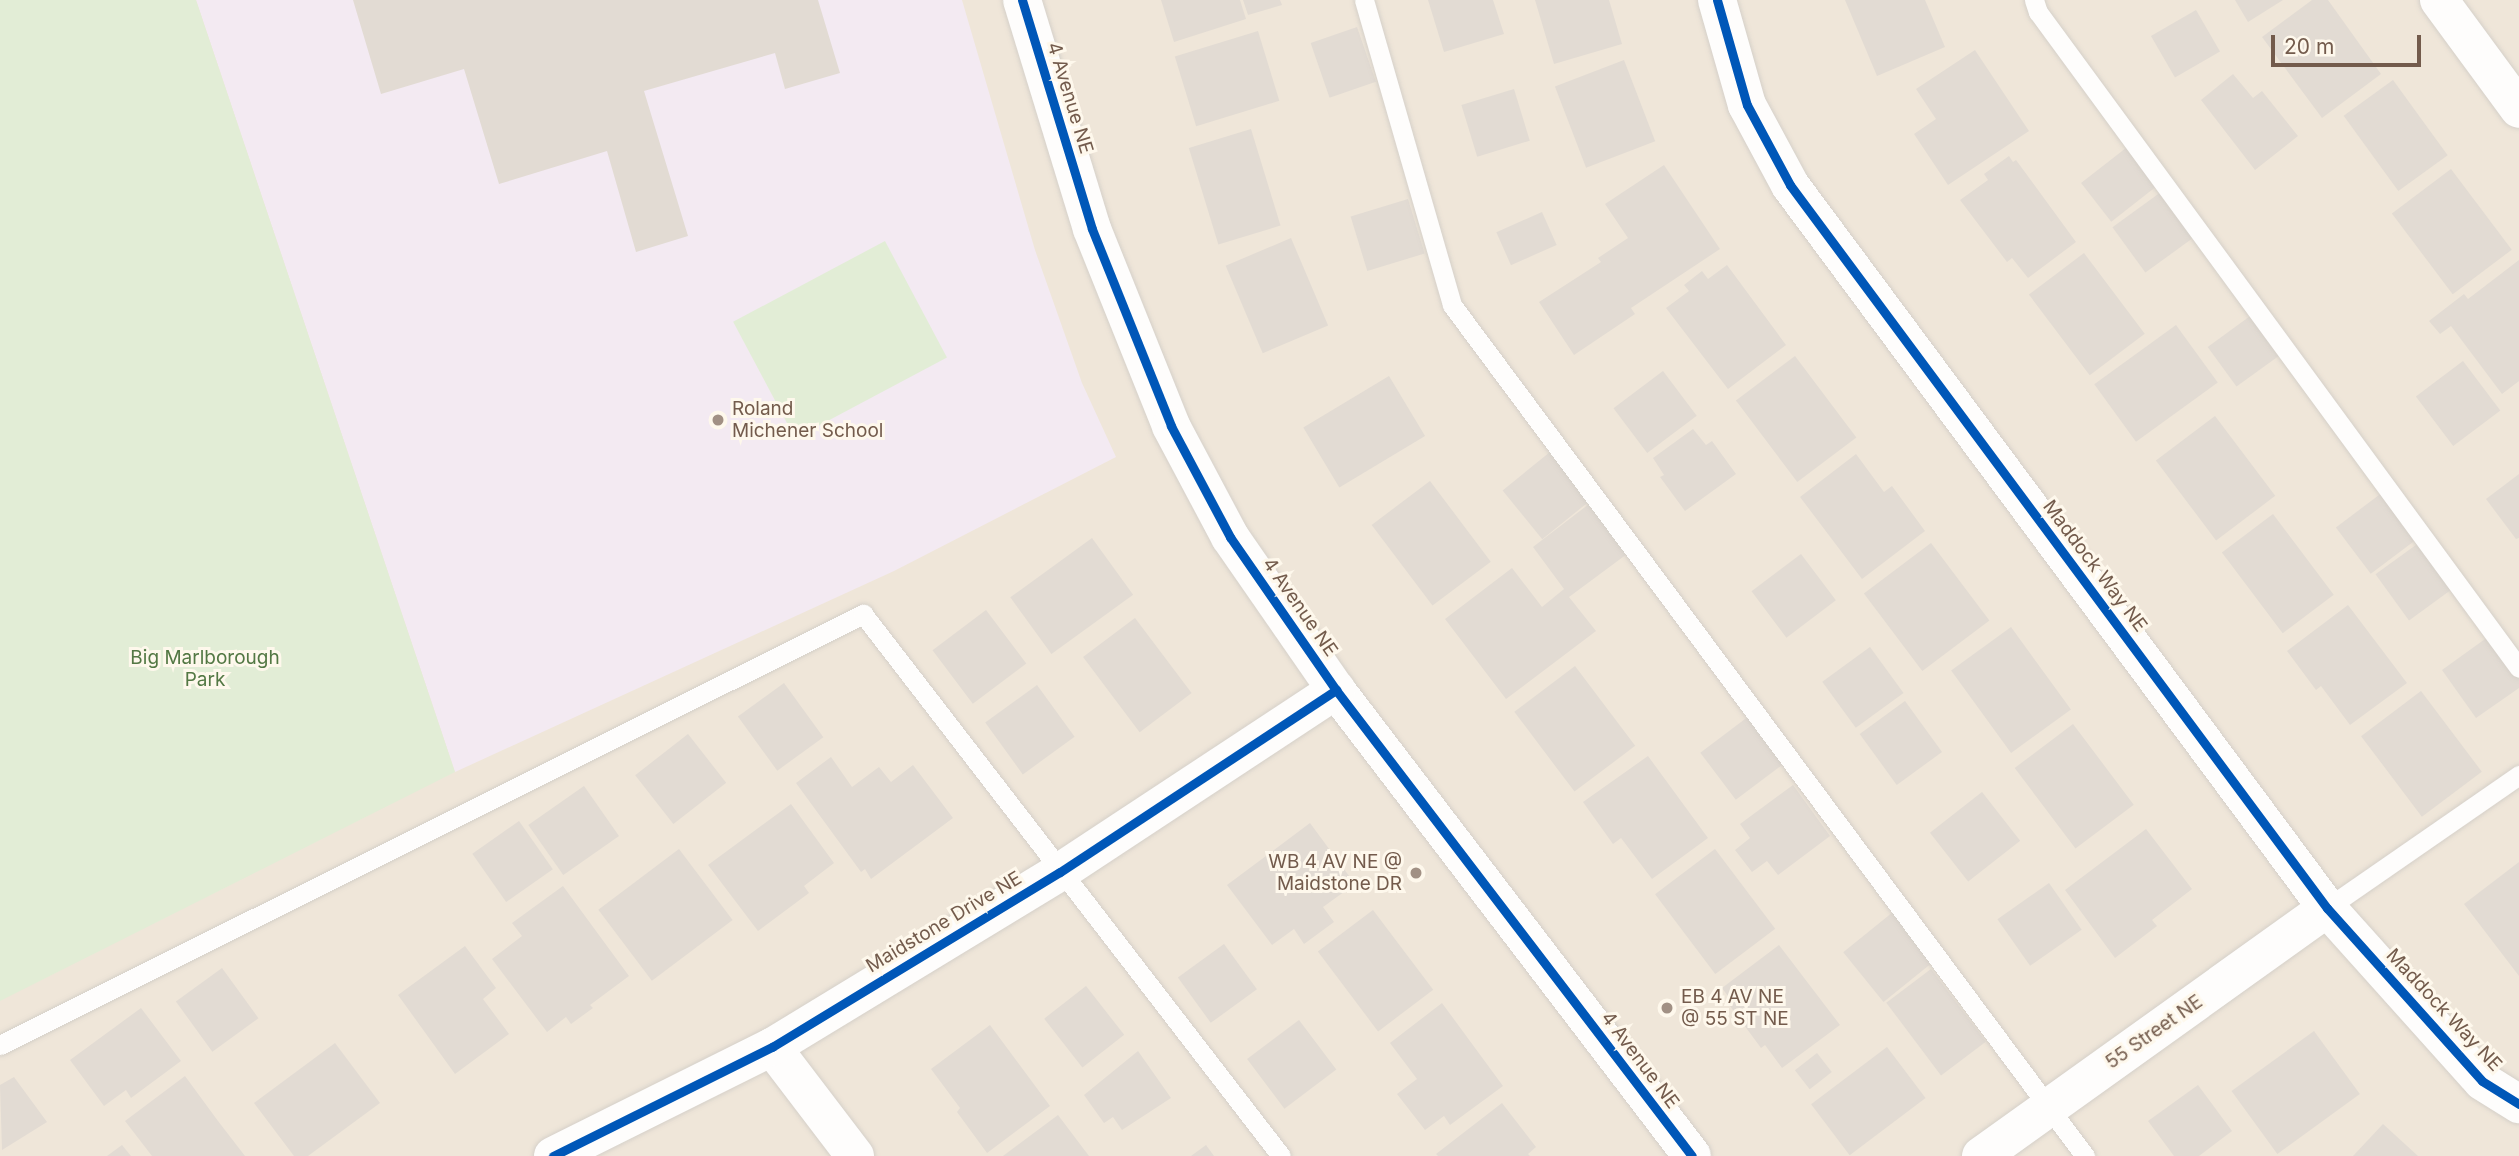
<!DOCTYPE html>
<html>
<head>
<meta charset="utf-8">
<style>
	body { margin:0 }
	#map { position:relative; width:2519px; height:1156px; overflow:hidden; background:#f6f3eb; font-family:Inter,sans-serif }
	div>[style] { position:absolute }
	[style*='--x'] { left:calc(var(--x)*1px); top:calc(var(--y)*1px); width:calc(var(--w)*1px); rotate:calc(var(--a)*1deg) }
	.residential>* { inset:0; background:#efe6d9; transform-origin:0 0 }
	.education>* { inset:0; background:#f3eaf2 }
	.green>* { inset:0; background:#e2edd6; transform-origin:0 0 }
	.building>* { inset:0; background:#e2dbd3; transform-origin:0 0 }
	.roads { filter:drop-shadow(0 0 2px #d5d0c9) drop-shadow(0 0 2px #d5d0c9) }
	.lane>* { height:19px; margin:-9.5px; padding:0 9.5px; transform-origin:9.5px; border-radius:9.5px; background:#fefdfc }
	.street>* { height:38px; margin:-19px; padding:0 19px; transform-origin:19px; border-radius:19px; background:#fefdfc }
	.cycleway>* { height:9px; margin:-4.5px; padding:0 4.5px; transform-origin:4.5px; border-radius:4.5px; background:#0057b8 }
	.dots>* { width:19px; height:19px; translate:-50% -50%; box-sizing:border-box; border:4px solid #fef8ec; border-radius:50% }
	span { translate:-50% -50%; white-space:nowrap; text-align:center; line-height:1.15; -webkit-text-stroke:6px #fef8ec; paint-order:stroke }
	.street-label { font-size:19px; color:#735b4c }
	.poi-label { font-size:19px; color:#735b4c }
	.left { translate:0 -50%; text-align:left }
	.right { translate:-100% -50%; text-align:right }
	.park-label { font-size:19px; color:#537844 }
	.scale { position:absolute; left:2271px; top:35px; width:150px; height:32px; box-sizing:border-box; border:4px solid #735b4c; border-top:0; padding-left:9px; font-size:21px; line-height:24px; white-space:nowrap; color:#735b4c; -webkit-text-stroke:5px #fef8ec; paint-order:stroke }
</style>
</head>
<body>
<div id="map">
	<div class="residential">
		<div style="left:0;top:0;width:2519px;height:1156px"></div>
	</div>
	<div class="education">
		<div style="clip-path:polygon(196px 0,962px 0,1035px 250px,1082px 383px,1116px 457px,894px 571px,455px 772px)"></div>
	</div>
	<div class="green">
		<div style="clip-path:polygon(0 0,196px 0,455px 772px,0 1001px)"></div>
		<div style="left:885px;top:241px;width:132px;height:172px;rotate:62deg"></div>
	</div>
	<div class="building">
		<div style="clip-path:polygon(353px 0,818px 0,840px 73px,785px 89px,775px 53px,644px 91px,688px 236px,636px 252px,607px 151px,499px 184px,464px 69px,381px 94px)"></div>
		<div style="clip-path:polygon(1161px 0,1240px 0,1246px 19px,1174px 42px)"></div>
		<div style="clip-path:polygon(1243px 0,1280px 0,1282px 5px,1248px 15px)"></div>
		<div style="clip-path:polygon(1428px 0,1493px 0,1504px 34px,1444px 52px)"></div>
		<div style="clip-path:polygon(1535px 0,1609px 0,1622px 44px,1554px 64px)"></div>
		<div style="clip-path:polygon(1845px 0,1925px 0,1945px 47px,1877px 76px)"></div>
		<div style="clip-path:polygon(2235px 0,2283px 0,2248px 22px)"></div>
		<div style="clip-path:polygon(2312px 0,2328px 0,2381px 74px,2322px 118px,2262px 37px)"></div>
		<div style="left:2196px;top:10px;width:48px;height:52px;rotate:60deg"></div>
		<div style="left:1357px;top:27px;width:58px;height:49px;rotate:71deg"></div>
		<div style="left:1258px;top:31px;width:73px;height:87px;rotate:73deg"></div>
		<div style="clip-path:polygon(1975px 50px,2029px 131px,1948px 185px,1914px 134px,1936px 119px,1916px 89px)"></div>
		<div style="left:1624px;top:60px;width:87px;height:74px;rotate:69deg"></div>
		<div style="clip-path:polygon(2233px 74px,2253px 98px,2262px 91px,2298px 136px,2255px 170px,2201px 100px)"></div>
		<div style="left:2393px;top:80px;width:93px;height:61px;rotate:54deg"></div>
		<div style="left:1514px;top:89px;width:54px;height:55px;rotate:73deg"></div>
		<div style="left:1251px;top:129px;width:101px;height:65px;rotate:73deg"></div>
		<div style="left:2126px;top:148px;width:49px;height:57px;rotate:52deg"></div>
		<div style="clip-path:polygon(2009px 156px,2013px 162px,2016px 160px,2076px 242px,2028px 278px,2012px 258px,2007px 262px,1960px 200px,1988px 180px,1984px 174px)"></div>
		<div style="clip-path:polygon(1664px 165px,1720px 249px,1631px 308px,1635px 314px,1574px 355px,1539px 302px,1601px 262px,1598px 258px,1628px 238px,1605px 204px)"></div>
		<div style="left:2451px;top:169px;width:101px;height:74px;rotate:53deg"></div>
		<div style="left:2161px;top:192px;width:56px;height:60px;rotate:54deg"></div>
		<div style="left:1408px;top:199px;width:57px;height:60px;rotate:73deg"></div>
		<div style="left:1542px;top:212px;width:36px;height:50px;rotate:66deg"></div>
		<div style="left:1291px;top:238px;width:95px;height:71px;rotate:67deg"></div>
		<div style="left:2084px;top:253px;width:101px;height:69px;rotate:53deg"></div>
		<div style="clip-path:polygon(2519px 260px,2519px 381px,2502px 394px,2451px 326px,2440px 334px,2429px 321px,2464px 294px,2468px 299px)"></div>
		<div style="clip-path:polygon(1727px 265px,1786px 345px,1728px 389px,1666px 308px,1689px 291px,1684px 285px,1702px 271px,1708px 279px)"></div>
		<div style="left:2253px;top:314px;width:49px;height:56px;rotate:54deg"></div>
		<div style="left:2176px;top:325px;width:71px;height:101px;rotate:54deg"></div>
		<div style="left:1795px;top:356px;width:102px;height:74px;rotate:53deg"></div>
		<div style="left:2463px;top:361px;width:62px;height:59px;rotate:53deg"></div>
		<div style="left:1663px;top:371px;width:56px;height:62px;rotate:53deg"></div>
		<div style="left:1389px;top:376px;width:70px;height:100px;rotate:59deg"></div>
		<div style="left:2215px;top:416px;width:100px;height:74px;rotate:53deg"></div>
		<div style="clip-path:polygon(1693px 429px,1706px 445px,1712px 441px,1736px 474px,1685px 511px,1660px 477px,1664px 475px,1653px 458px)"></div>
		<div style="left:1550px;top:452px;width:63px;height:61px;rotate:51deg"></div>
		<div style="clip-path:polygon(1856px 454px,1884px 492px,1892px 486px,1925px 531px,1862px 579px,1800px 497px)"></div>
		<div style="clip-path:polygon(2519px 474px,2519px 538px,2516px 539px,2486px 499px)"></div>
		<div style="left:1430px;top:481px;width:101px;height:73px;rotate:53deg"></div>
		<div style="left:2387px;top:489px;width:58px;height:64px;rotate:53deg"></div>
		<div style="clip-path:polygon(1589px 504px,1627px 554px,1569px 597px,1596px 631px,1506px 699px,1445px 619px,1512px 568px,1542px 607px,1564px 589px,1533px 547px)"></div>
		<div style="left:2273px;top:514px;width:101px;height:64px;rotate:53deg"></div>
		<div style="left:1092px;top:538px;width:70px;height:101px;rotate:54deg"></div>
		<div style="left:2420px;top:542px;width:57px;height:55px;rotate:54deg"></div>
		<div style="left:1931px;top:543px;width:97px;height:84px;rotate:53deg"></div>
		<div style="left:1801px;top:554px;width:58px;height:62px;rotate:53deg"></div>
		<div style="clip-path:polygon(2348px 605px,2407px 683px,2350px 725px,2321px 686px,2316px 690px,2287px 651px)"></div>
		<div style="left:986px;top:610px;width:67px;height:67px;rotate:53deg"></div>
		<div style="left:1135px;top:618px;width:94px;height:65px;rotate:53deg"></div>
		<div style="left:2011px;top:627px;width:102px;height:74px;rotate:54deg"></div>
		<div style="clip-path:polygon(2492px 634px,2519px 672px,2519px 688px,2476px 718px,2442px 670px)"></div>
		<div style="left:1870px;top:647px;width:57px;height:59px;rotate:54deg"></div>
		<div style="left:1575px;top:666px;width:100px;height:76px;rotate:53deg"></div>
		<div style="left:784px;top:683px;width:67px;height:57px;rotate:54deg"></div>
		<div style="left:1037px;top:685px;width:64px;height:64px;rotate:54deg"></div>
		<div style="left:2421px;top:691px;width:101px;height:75px;rotate:53deg"></div>
		<div style="left:1905px;top:701px;width:63px;height:56px;rotate:54deg"></div>
		<div style="left:1749px;top:716px;width:59px;height:61px;rotate:53deg"></div>
		<div style="left:2073px;top:724px;width:101px;height:73px;rotate:53deg"></div>
		<div style="left:688px;top:734px;width:62px;height:67px;rotate:52deg"></div>
		<div style="clip-path:polygon(1648px 756px,1708px 838px,1652px 879px,1621px 838px,1613px 844px,1583px 802px)"></div>
		<div style="clip-path:polygon(831px 757px,852px 787px,879px 767px,891px 782px,913px 765px,953px 818px,871px 879px,865px 869px,861px 872px,796px 783px)"></div>
		<div style="clip-path:polygon(1793px 785px,1830px 836px,1778px 875px,1767px 861px,1752px 872px,1735px 850px,1750px 838px,1740px 824px)"></div>
		<div style="left:584px;top:786px;width:61px;height:68px;rotate:55deg"></div>
		<div style="left:1982px;top:792px;width:62px;height:66px;rotate:52deg"></div>
		<div style="clip-path:polygon(791px 804px,834px 863px,804px 886px,809px 893px,758px 931px,708px 865px)"></div>
		<div style="left:519px;top:821px;width:59px;height:57px;rotate:55deg"></div>
		<div style="clip-path:polygon(1310px 823px,1355px 884px,1323px 907px,1334px 922px,1304px 944px,1294px 929px,1272px 945px,1227px 885px)"></div>
		<div style="clip-path:polygon(2146px 829px,2192px 889px,2152px 920px,2157px 926px,2115px 958px,2065px 890px)"></div>
		<div style="left:679px;top:849px;width:89px;height:101px;rotate:53deg"></div>
		<div style="left:1715px;top:849px;width:100px;height:75px;rotate:53deg"></div>
		<div style="clip-path:polygon(2519px 862px,2519px 976px,2464px 904px)"></div>
		<div style="left:2049px;top:883px;width:57px;height:63px;rotate:55deg"></div>
		<div style="clip-path:polygon(563px 886px,629px 976px,590px 1005px,593px 1008px,571px 1024px,566px 1017px,547px 1032px,492px 959px,522px 936px,512px 923px)"></div>
		<div style="left:1373px;top:910px;width:100px;height:69px;rotate:53deg"></div>
		<div style="left:1893px;top:912px;width:64px;height:64px;rotate:51deg"></div>
		<div style="left:1224px;top:944px;width:56px;height:57px;rotate:54deg"></div>
		<div style="clip-path:polygon(1779px 945px,1840px 1025px,1782px 1068px,1765px 1045px,1761px 1048px,1730px 1006px,1733px 1003px,1722px 988px)"></div>
		<div style="clip-path:polygon(465px 946px,496px 988px,483px 999px,509px 1034px,455px 1074px,398px 995px)"></div>
		<div style="left:222px;top:968px;width:62px;height:57px;rotate:54deg"></div>
		<div style="left:1931px;top:969px;width:91px;height:56px;rotate:53deg"></div>
		<div style="left:1086px;top:986px;width:62px;height:53px;rotate:52deg"></div>
		<div style="clip-path:polygon(1442px 1003px,1503px 1086px,1450px 1125px,1444px 1116px,1425px 1130px,1397px 1094px,1417px 1079px,1390px 1043px)"></div>
		<div style="clip-path:polygon(141px 1008px,181px 1061px,131px 1098px,126px 1090px,104px 1106px,70px 1060px)"></div>
		<div style="left:1299px;top:1020px;width:62px;height:65px;rotate:53deg"></div>
		<div style="clip-path:polygon(990px 1025px,1050px 1106px,987px 1153px,957px 1112px,960px 1108px,931px 1069px)"></div>
		<div style="left:2314px;top:1031px;width:78px;height:102px;rotate:54deg"></div>
		<div style="clip-path:polygon(335px 1043px,380px 1103px,308px 1156px,294px 1156px,254px 1103px)"></div>
		<div style="left:1887px;top:1047px;width:64px;height:95px;rotate:53deg"></div>
		<div style="clip-path:polygon(1138px 1051px,1171px 1098px,1122px 1130px,1113px 1117px,1104px 1123px,1084px 1095px)"></div>
		<div style="left:1817px;top:1053px;width:24px;height:28px;rotate:52deg"></div>
		<div style="clip-path:polygon(185px 1076px,218px 1121px,245px 1156px,152px 1156px,125px 1121px)"></div>
		<div style="clip-path:polygon(14px 1077px,47px 1122px,2px 1150px,0 1085px)"></div>
		<div style="clip-path:polygon(2198px 1085px,2232px 1131px,2199px 1156px,2174px 1156px,2148px 1121px)"></div>
		<div style="clip-path:polygon(1502px 1103px,1536px 1147px,1528px 1154px,1530px 1156px,1438px 1156px,1436px 1154px)"></div>
		<div style="clip-path:polygon(1058px 1115px,1089px 1156px,1003px 1156px)"></div>
		<div style="clip-path:polygon(2383px 1124px,2418px 1156px,2353px 1156px)"></div>
		<div style="clip-path:polygon(122px 1145px,131px 1156px,107px 1156px)"></div>
		<div style="clip-path:polygon(1206px 1145px,1214px 1156px,1191px 1156px)"></div>
	</div>
	<div class="roads">
		<div class="lane">
			<div style="--x:1364;--y:0;--w:317;--a:73.9"></div>
			<div style="--x:1452;--y:305;--w:1061;--a:53.36"></div>
			<div style="--x:2034;--y:0;--w:13;--a:72"></div>
			<div style="--x:2038;--y:12;--w:813;--a:53.75"></div>
			<div style="--x:2327;--y:908;--w:234;--a:-34.7"></div>
			<div style="--x:0;--y:1045;--w:965;--a:-26.54"></div>
			<div style="--x:863;--y:614;--w:684;--a:52.36"></div>
		</div>
		<div class="street">
			<div style="--x:1022;--y:0;--w:239;--a:73"></div>
			<div style="--x:1092;--y:229;--w:212;--a:68.1"></div>
			<div style="--x:1171;--y:426;--w:126;--a:62"></div>
			<div style="--x:1230;--y:537;--w:186;--a:55.3"></div>
			<div style="--x:1336;--y:690;--w:586;--a:52.62"></div>
			<div style="--x:1717;--y:0;--w:109;--a:74.1"></div>
			<div style="--x:1747;--y:105;--w:91;--a:61.7"></div>
			<div style="--x:1790;--y:185;--w:901;--a:53.4"></div>
			<div style="--x:2327;--y:908;--w:232;--a:48.1"></div>
			<div style="--x:2482;--y:1081;--w:44;--a:31.9"></div>
			<div style="--x:2439;--y:0;--w:135;--a:53.7"></div>
			<div style="--x:772;--y:1047;--w:137;--a:52.7"></div>
			<div style="--x:553;--y:1156;--w:245;--a:-26.5"></div>
			<div style="--x:772;--y:1047;--w:337;--a:-31.3"></div>
			<div style="--x:1060;--y:872;--w:331;--a:-33.4"></div>
			<div style="--x:1981;--y:1156;--w:426;--a:-35.6"></div>
		</div>
	</div>
	<div class="cycleway">
		<div style="--x:1022;--y:0;--w:239;--a:73"></div>
		<div style="--x:1092;--y:229;--w:212;--a:68.1"></div>
		<div style="--x:1171;--y:426;--w:126;--a:62"></div>
		<div style="--x:1230;--y:537;--w:186;--a:55.3"></div>
		<div style="--x:1336;--y:690;--w:586;--a:52.62"></div>
		<div style="--x:1717;--y:0;--w:109;--a:74.1"></div>
		<div style="--x:1747;--y:105;--w:91;--a:61.7"></div>
		<div style="--x:1790;--y:185;--w:901;--a:53.4"></div>
		<div style="--x:2327;--y:908;--w:232;--a:48.1"></div>
		<div style="--x:2482;--y:1081;--w:44;--a:31.9"></div>
		<div style="--x:553;--y:1156;--w:245;--a:-26.5"></div>
		<div style="--x:772;--y:1047;--w:337;--a:-31.3"></div>
		<div style="--x:1060;--y:872;--w:331;--a:-33.4"></div>
	</div>
	<div class="dots">
		<div style="left:718px;top:420px;background:#a19084"></div>
		<div style="left:1416px;top:873px;background:#a19084"></div>
		<div style="left:1667px;top:1008px;background:#a19084"></div>
	</div>
	<div class="street-label">
		<span style="left:1070px;top:98px;rotate:73deg">4 Avenue NE</span>
		<span style="left:2095px;top:566px;rotate:53deg">Maddock Way NE</span>
		<span style="left:1300px;top:607px;rotate:55deg">4 Avenue NE</span>
		<span style="left:944px;top:922px;rotate:-31deg">Maidstone Drive NE</span>
		<span style="left:2444px;top:1010px;rotate:47deg">Maddock Way NE</span>
		<span style="left:2154px;top:1032px;rotate:-35deg">55 Street NE</span>
		<span style="left:1640px;top:1060px;rotate:53deg">4 Avenue NE</span>
	</div>
	<div class="poi-label">
		<span class="left" style="left:732px;top:420px">Roland<br>Michener School</span>
		<span class="right" style="left:1402px;top:873px">WB 4 AV NE @<br>Maidstone DR</span>
		<span class="left" style="left:1681px;top:1008px">EB 4 AV NE<br>@ 55 ST NE</span>
	</div>
	<div class="park-label">
		<span style="left:205px;top:669px">Big Marlborough<br>Park</span>
	</div>
	<div class="scale">20 m</div>
</div>
</body>
</html>
